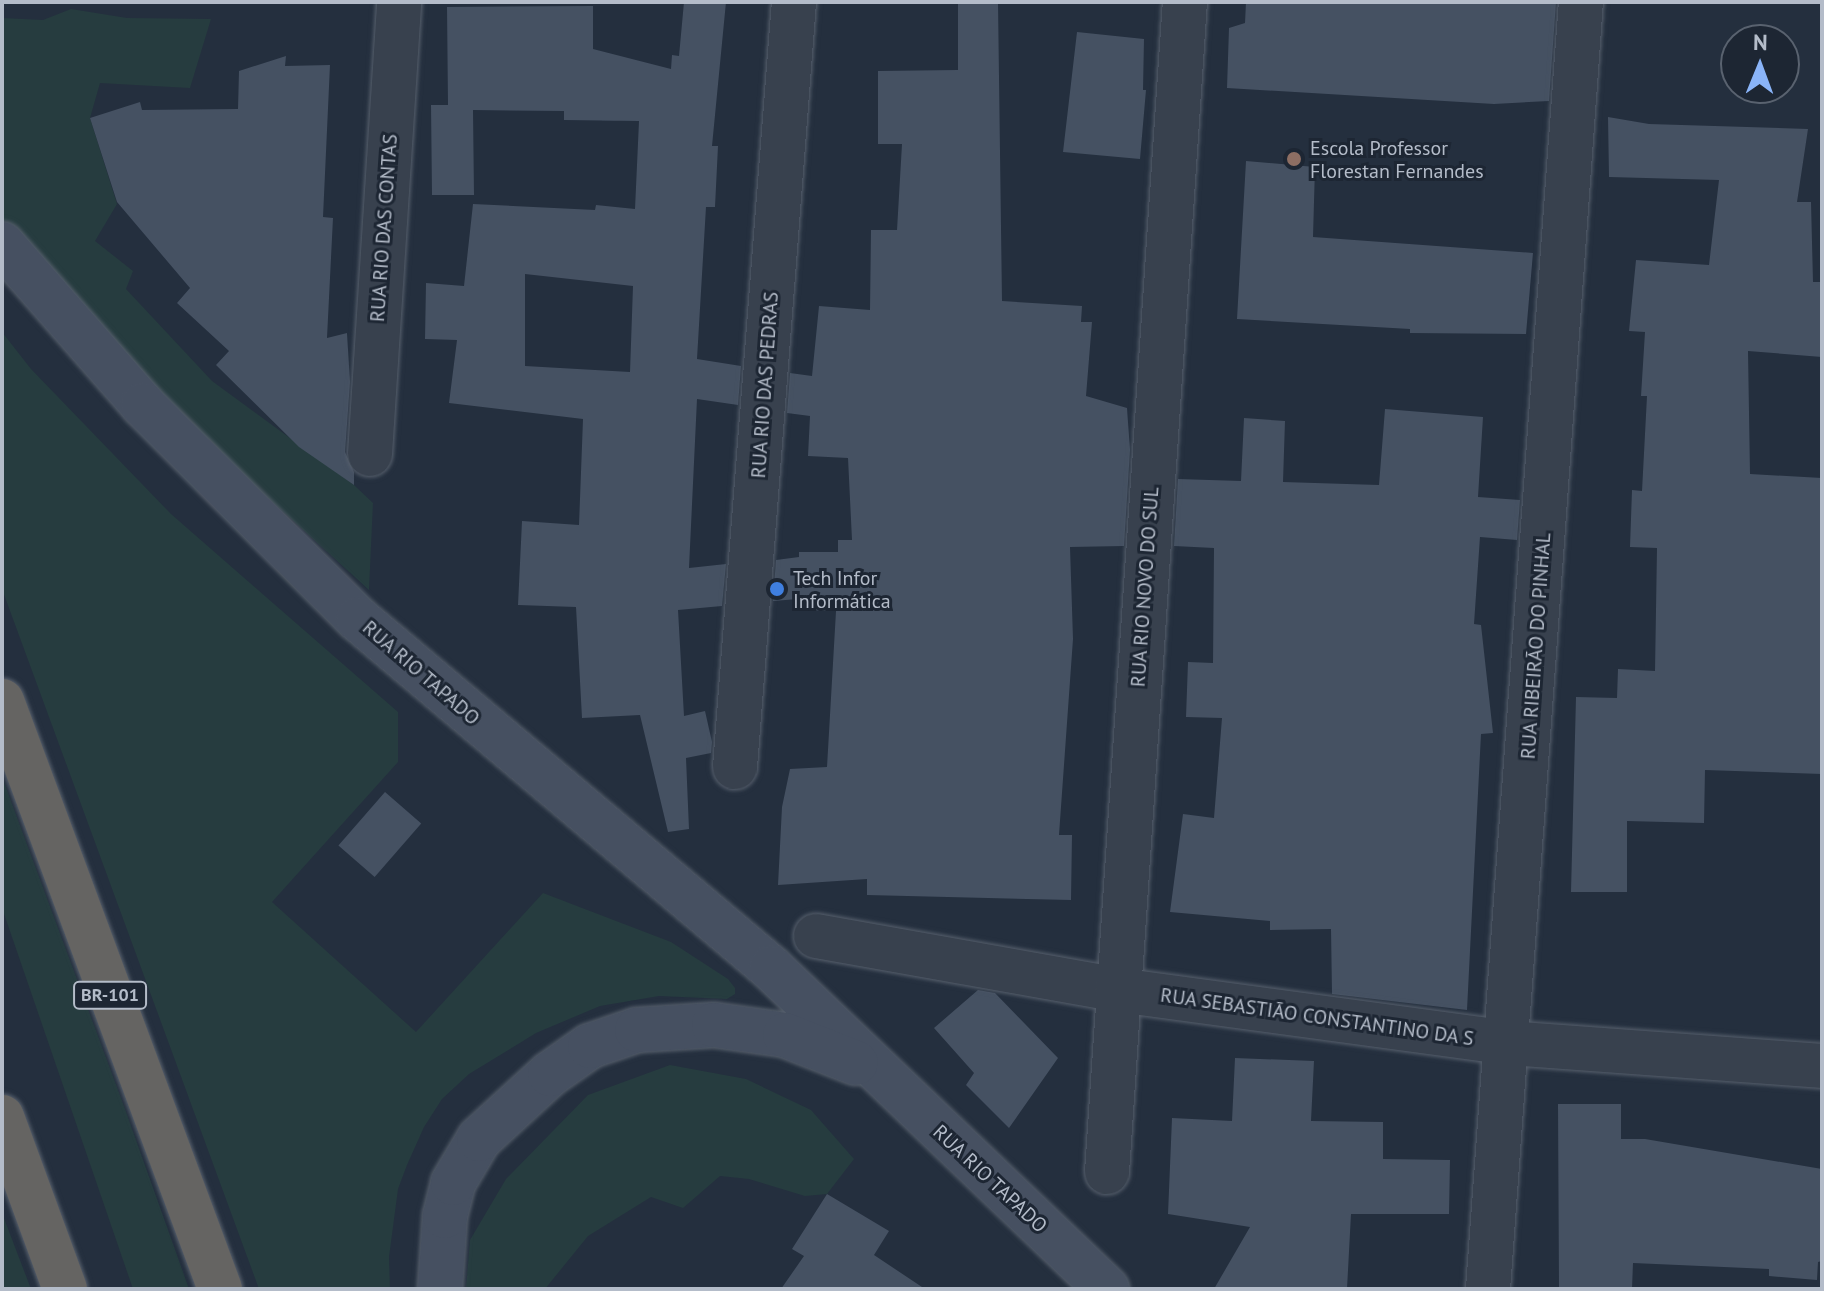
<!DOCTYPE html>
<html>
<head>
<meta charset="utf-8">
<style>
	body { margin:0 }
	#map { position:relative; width:1824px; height:1291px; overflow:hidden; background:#242f3e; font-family:"PT Sans",sans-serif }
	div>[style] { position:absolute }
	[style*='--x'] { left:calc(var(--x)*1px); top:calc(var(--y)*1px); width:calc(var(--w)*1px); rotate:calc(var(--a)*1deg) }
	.green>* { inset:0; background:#263c3f }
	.building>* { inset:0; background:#455162; transform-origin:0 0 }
	.roads { filter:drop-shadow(0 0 2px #565f6c) drop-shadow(0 0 2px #565f6c) }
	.minor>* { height:44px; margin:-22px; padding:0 22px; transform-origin:22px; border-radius:22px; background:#38414e }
	.secondary>* { height:44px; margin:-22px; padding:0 22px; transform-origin:22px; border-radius:22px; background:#465061 }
	.trunk>* { height:44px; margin:-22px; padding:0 22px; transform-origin:22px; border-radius:22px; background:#656462 }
	.dots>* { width:22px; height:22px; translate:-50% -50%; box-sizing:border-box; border:4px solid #1d2633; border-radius:50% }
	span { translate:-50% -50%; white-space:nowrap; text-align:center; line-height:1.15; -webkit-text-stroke:6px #1d2633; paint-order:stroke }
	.shield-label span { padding:2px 6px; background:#1d2633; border:2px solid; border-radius:6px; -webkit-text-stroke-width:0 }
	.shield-label { font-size:18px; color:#b4bcc9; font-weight:700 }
	.poi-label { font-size:20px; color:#b4bcc9 }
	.left { translate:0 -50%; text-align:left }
	.street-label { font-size:20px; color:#b4bcc9 }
	.frame { position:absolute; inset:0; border:4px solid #b4bcc9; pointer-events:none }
	.north { position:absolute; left:1720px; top:24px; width:80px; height:80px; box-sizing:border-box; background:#1d2633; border:2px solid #59626f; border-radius:50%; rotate:1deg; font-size:22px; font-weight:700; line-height:32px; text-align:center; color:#b4bcc9 }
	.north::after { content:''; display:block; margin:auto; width:28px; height:36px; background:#8ab4f8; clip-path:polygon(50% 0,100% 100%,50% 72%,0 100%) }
</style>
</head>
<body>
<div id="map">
	<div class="green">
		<div style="clip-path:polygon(71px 9px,127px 18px,211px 19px,190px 88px,100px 83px,90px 118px,117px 204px,95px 241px,133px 271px,126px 289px,212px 381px,354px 485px,373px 503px,369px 590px,243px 475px,106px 337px,2px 221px,2px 18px,43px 20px)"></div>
		<div style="clip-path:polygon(2px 332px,31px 369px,171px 514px,398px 712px,398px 762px,272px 902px,416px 1032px,543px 893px,671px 942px,728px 979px,735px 988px,735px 994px,727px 999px,659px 996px,600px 1006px,536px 1033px,469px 1074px,442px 1099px,424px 1127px,407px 1165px,398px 1189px,389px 1257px,390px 1289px,259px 1289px,2px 589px)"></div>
		<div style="clip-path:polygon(2px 777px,125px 1109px,189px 1289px,133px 1289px,2px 908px)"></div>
		<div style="clip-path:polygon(670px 1065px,746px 1079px,811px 1110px,854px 1159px,827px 1194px,805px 1196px,749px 1179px,720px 1176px,683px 1208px,651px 1197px,588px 1236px,545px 1289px,466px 1289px,470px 1240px,506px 1179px,588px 1095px)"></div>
		<div style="clip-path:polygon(2px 1213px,31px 1289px,2px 1289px)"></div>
	</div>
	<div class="building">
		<div style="clip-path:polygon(evenodd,684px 2px,726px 2px,712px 146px,718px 146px,715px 207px,706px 207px,697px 359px,741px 366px,738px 405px,697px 399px,689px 568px,726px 564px,722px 606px,678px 610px,684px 716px,705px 711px,712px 742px,711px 753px,686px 758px,689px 829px,668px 832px,640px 715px,582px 718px,576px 607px,518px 605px,522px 521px,579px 525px,583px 419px,449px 403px,457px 340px,425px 339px,426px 283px,464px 286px,473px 204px,595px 210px,596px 205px,635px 209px,639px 121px,564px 120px,564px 111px,473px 110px,474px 195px,432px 195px,431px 105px,448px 105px,447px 7px,593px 6px,593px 49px,671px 69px,672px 55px,679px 56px,684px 2px,525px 274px,633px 286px,630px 372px,525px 366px,525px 274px)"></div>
		<div style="clip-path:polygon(958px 2px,998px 2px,1002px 301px,1082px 306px,1081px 322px,1092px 322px,1086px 396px,1127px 408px,1130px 450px,1124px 546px,1070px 547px,1073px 639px,1059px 835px,1072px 835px,1071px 900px,867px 895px,867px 879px,778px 885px,782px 807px,790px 769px,827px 767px,836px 611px,798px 610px,798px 599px,773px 601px,776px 560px,799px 557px,799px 552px,838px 552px,838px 540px,852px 540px,848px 458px,808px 456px,810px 416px,787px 413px,790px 373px,812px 376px,819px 306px,870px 310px,871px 230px,897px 230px,902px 144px,878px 144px,878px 71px,958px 70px)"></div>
		<div style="clip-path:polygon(1246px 2px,1556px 2px,1549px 101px,1494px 104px,1227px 88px,1229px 28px,1245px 23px)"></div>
		<div style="clip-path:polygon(1077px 32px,1144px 39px,1143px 90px,1146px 90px,1140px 159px,1063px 152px)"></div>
		<div style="clip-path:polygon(286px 56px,285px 66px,330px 65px,323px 217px,333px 218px,327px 338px,347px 333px,350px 382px,345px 452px,354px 472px,354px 485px,299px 447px,216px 365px,229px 351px,177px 303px,190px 288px,117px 202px,90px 118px,140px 102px,142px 110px,238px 109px,239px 71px)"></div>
		<div style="clip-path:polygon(1608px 117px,1649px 124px,1808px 129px,1797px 202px,1811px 202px,1813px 282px,1822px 282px,1822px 357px,1748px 351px,1750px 474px,1822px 478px,1822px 774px,1705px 770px,1704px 823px,1627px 821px,1627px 892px,1571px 892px,1576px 697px,1617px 698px,1618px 669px,1655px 671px,1657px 548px,1630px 547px,1632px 490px,1642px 491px,1647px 396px,1641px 396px,1645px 332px,1629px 331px,1636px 260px,1709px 265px,1719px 180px,1609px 177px)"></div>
		<div style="clip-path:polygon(1246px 161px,1315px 167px,1313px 237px,1533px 253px,1526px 334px,1410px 333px,1410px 329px,1237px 319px)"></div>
		<div style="clip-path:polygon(1385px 409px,1483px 417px,1478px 497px,1520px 500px,1517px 540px,1480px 537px,1474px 624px,1481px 625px,1493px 733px,1481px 734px,1467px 1010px,1332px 994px,1331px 929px,1270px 930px,1270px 921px,1170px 912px,1183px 814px,1214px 818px,1222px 718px,1186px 717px,1188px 662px,1213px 663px,1214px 548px,1174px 546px,1178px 479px,1241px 481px,1244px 418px,1285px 421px,1283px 482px,1379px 485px)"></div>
		<div style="left:385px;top:792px;width:48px;height:71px;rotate:41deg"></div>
		<div style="clip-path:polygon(978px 990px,995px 993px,1058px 1058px,1009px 1128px,966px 1085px,974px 1073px,934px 1028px)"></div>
		<div style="clip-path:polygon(1235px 1058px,1314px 1061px,1311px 1121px,1383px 1122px,1383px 1159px,1450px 1160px,1449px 1214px,1351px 1214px,1347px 1289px,1214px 1289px,1250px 1227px,1168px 1214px,1172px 1118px,1232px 1121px)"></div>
		<div style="clip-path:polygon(1558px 1104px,1621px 1104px,1621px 1139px,1645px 1139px,1822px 1169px,1822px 1261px,1818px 1262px,1817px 1280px,1769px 1276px,1769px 1269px,1633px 1263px,1632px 1289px,1559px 1289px)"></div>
		<div style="clip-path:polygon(827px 1194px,889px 1231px,874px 1255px,925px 1289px,781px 1289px,804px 1256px,792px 1249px)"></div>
	</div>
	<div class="roads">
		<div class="minor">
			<div style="--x:370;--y:454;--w:453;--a:-86.3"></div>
			<div style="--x:735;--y:767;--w:767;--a:-85.59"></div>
			<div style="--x:816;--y:936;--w:307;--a:10.1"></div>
			<div style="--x:1118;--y:990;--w:394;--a:7.7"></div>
			<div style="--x:1508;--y:1043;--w:315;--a:4.2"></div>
			<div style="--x:1107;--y:1172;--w:1173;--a:-86.19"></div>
			<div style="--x:1488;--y:1289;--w:1290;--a:-85.87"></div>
		</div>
		<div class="secondary">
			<div style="--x:2;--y:244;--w:214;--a:48.8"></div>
			<div style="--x:143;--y:405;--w:303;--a:44.9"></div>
			<div style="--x:358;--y:619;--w:541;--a:40.2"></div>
			<div style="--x:771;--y:968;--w:465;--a:43.7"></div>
			<div style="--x:440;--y:1289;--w:73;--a:-86.1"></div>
			<div style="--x:445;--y:1216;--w:34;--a:-76"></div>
			<div style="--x:453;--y:1183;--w:51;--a:-59.4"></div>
			<div style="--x:479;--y:1139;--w:96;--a:-42.5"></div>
			<div style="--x:550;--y:1074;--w:49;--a:-35"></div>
			<div style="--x:590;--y:1046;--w:50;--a:-18.8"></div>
			<div style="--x:637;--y:1030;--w:77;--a:-3.7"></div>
			<div style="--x:714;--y:1025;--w:72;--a:8"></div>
			<div style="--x:785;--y:1035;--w:76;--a:21.5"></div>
		</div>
		<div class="trunk">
			<div style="--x:2;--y:701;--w:627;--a:69.66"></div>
			<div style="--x:2;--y:1117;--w:183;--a:69.9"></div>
		</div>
	</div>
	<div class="dots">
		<div style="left:1294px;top:159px;background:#8d6e63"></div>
		<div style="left:777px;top:589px;background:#3f7fe0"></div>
	</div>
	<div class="shield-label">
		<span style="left:110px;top:995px">BR-101</span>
	</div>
	<div class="poi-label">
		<span class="left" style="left:1310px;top:160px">Escola Professor<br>Florestan Fernandes</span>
		<span class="left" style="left:793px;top:590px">Tech Infor<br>Informática</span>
	</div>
	<div class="street-label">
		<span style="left:384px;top:228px;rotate:-86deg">RUA RIO DAS CONTAS</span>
		<span style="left:765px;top:385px;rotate:-86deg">RUA RIO DAS PEDRAS</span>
		<span style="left:1145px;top:587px;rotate:-86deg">RUA RIO NOVO DO SUL</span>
		<span style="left:1536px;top:646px;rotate:-86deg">RUA RIBEIRÃO DO PINHAL</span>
		<span style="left:421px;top:673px;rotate:41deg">RUA RIO TAPADO</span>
		<span style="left:1317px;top:1017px;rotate:8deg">RUA SEBASTIÃO CONSTANTINO DA S</span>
		<span style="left:990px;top:1179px;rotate:43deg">RUA RIO TAPADO</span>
	</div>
	<div class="frame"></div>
	<div class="north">N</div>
</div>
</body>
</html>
